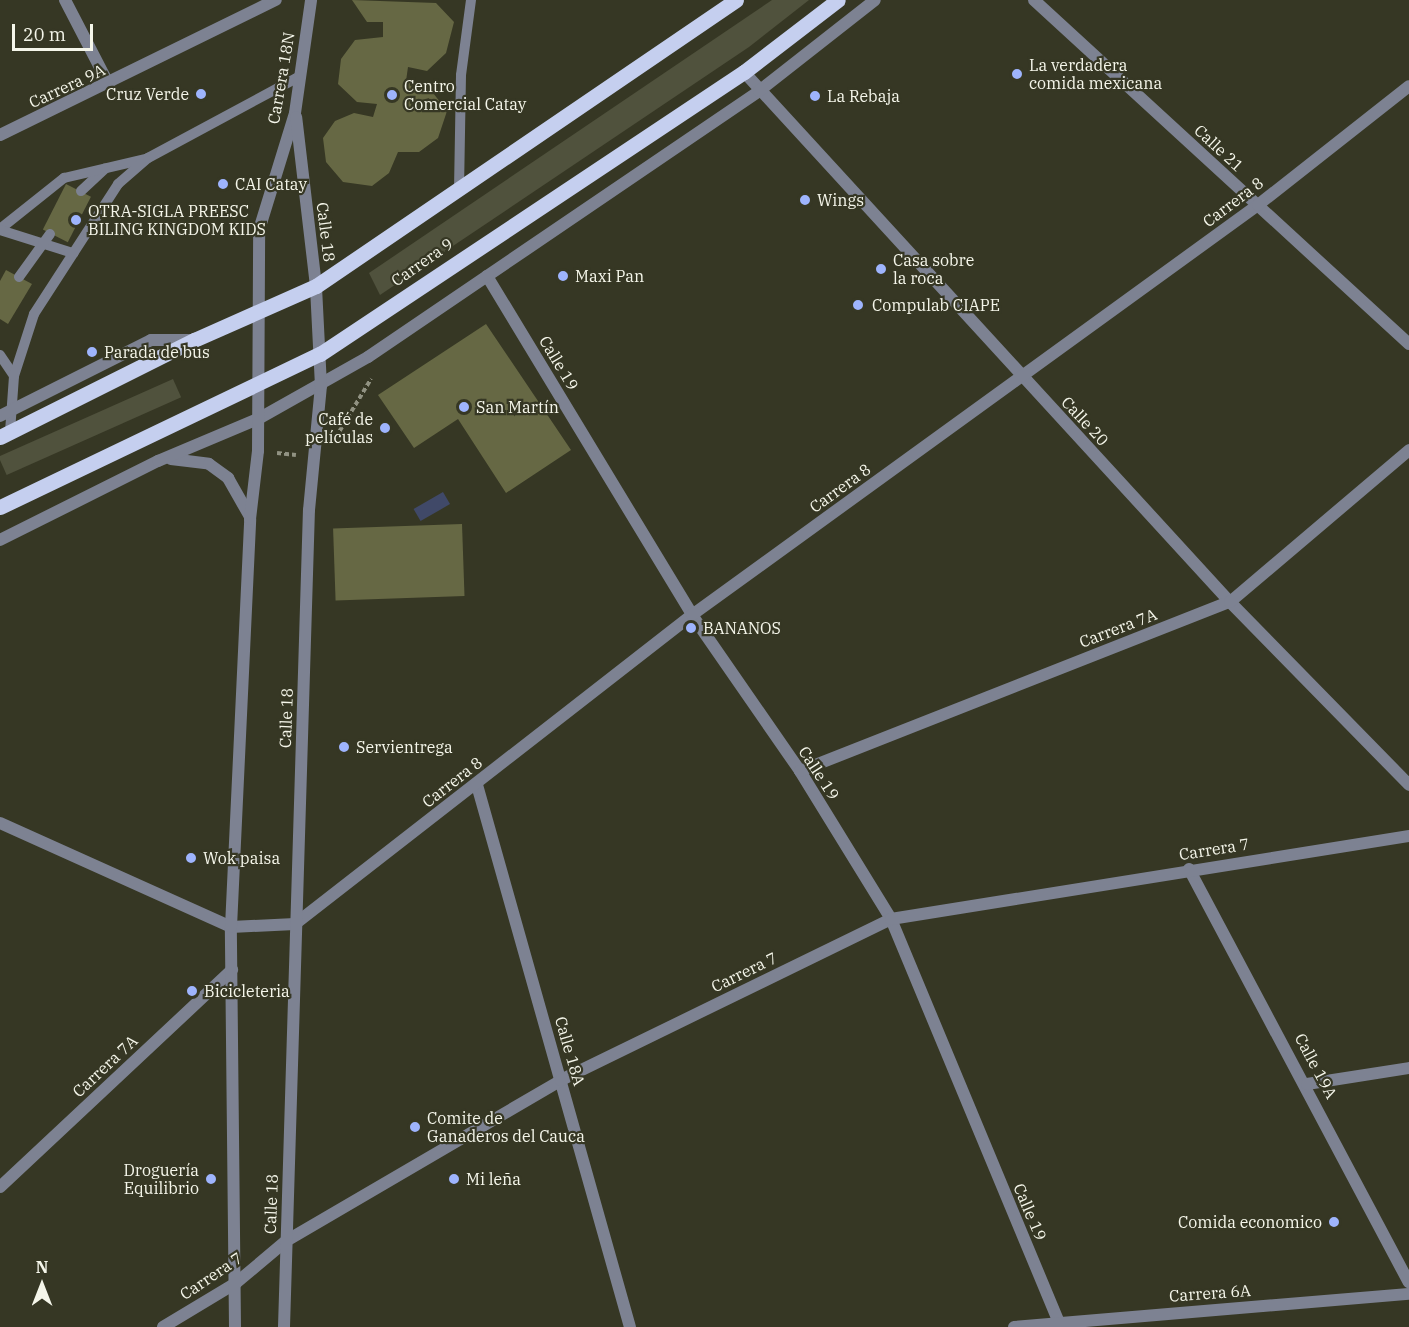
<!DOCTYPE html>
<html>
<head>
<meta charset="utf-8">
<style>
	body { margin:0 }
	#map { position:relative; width:1409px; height:1327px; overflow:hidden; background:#363724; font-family:"IBM Plex Serif",serif }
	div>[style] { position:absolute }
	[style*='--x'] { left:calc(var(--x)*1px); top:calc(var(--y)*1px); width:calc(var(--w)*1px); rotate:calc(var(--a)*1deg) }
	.green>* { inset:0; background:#50523d; transform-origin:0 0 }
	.water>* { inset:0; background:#404968; transform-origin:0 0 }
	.building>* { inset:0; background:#666844; transform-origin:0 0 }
	.path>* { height:4px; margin-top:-2px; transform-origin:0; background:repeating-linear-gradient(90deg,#919282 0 4.5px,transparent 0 7.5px) }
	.service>* { height:10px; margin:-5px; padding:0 5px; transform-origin:5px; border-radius:5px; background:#7d8292 }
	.minor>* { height:12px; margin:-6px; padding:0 6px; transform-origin:6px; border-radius:6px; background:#7d8292 }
	.tertiary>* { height:12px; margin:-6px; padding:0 6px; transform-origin:6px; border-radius:6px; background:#7d8292 }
	.primary>* { height:15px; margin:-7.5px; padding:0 7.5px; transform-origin:7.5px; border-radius:7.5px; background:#c5cfef }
	.dots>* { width:16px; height:16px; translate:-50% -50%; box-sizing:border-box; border:3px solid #363724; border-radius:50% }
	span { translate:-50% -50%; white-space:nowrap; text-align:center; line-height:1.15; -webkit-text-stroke:4.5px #363724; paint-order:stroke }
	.poi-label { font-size:16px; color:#f5f6ea }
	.left { translate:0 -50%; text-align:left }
	.right { translate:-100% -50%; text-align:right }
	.street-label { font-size:16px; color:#f5f6ea }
	.north { position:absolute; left:12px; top:1255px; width:60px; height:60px; -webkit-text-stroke:4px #363724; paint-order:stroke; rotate:0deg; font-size:16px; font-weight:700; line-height:24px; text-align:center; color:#f5f6ea }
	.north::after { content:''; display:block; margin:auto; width:21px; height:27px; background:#f5f6ea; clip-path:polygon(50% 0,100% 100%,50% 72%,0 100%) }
	.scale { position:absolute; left:12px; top:24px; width:81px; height:27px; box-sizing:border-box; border:3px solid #f5f6ea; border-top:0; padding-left:8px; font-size:18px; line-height:21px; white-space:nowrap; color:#f5f6ea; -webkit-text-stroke:4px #363724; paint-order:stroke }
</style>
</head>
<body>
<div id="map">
	<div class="green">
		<div style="clip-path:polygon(772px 0,809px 0,749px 47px,380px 295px,369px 273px)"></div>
		<div style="left:173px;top:379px;width:20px;height:191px;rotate:66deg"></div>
	</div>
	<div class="water">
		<div style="left:443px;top:492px;width:14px;height:34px;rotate:60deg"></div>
	</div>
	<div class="building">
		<div style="clip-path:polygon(352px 0,436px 3px,454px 22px,446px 53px,427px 71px,408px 67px,406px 81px,430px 89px,447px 111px,438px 138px,419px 152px,398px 152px,389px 173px,372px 186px,343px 182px,326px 162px,323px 138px,335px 121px,354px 113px,373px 117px,377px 104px,357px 102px,338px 84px,341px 59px,355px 40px,383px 37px,383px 22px,367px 22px)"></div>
		<div style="left:66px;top:184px;width:28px;height:51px;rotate:27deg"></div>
		<div style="clip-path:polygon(6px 270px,32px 284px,8px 324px,0 319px,0 281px)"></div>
		<div style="clip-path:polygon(486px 324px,571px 450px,506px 493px,458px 419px,414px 448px,378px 395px)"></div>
		<div style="left:462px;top:524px;width:72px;height:129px;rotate:88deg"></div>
	</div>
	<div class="path">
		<div style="--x:336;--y:437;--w:68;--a:-58.9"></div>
		<div style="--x:277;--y:453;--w:19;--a:6"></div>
	</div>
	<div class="service">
		<div style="--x:459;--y:190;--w:115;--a:-89"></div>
		<div style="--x:461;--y:75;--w:76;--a:-82.4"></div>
		<div style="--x:81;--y:191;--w:33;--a:-43"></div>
		<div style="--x:0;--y:229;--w:82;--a:-38.6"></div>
		<div style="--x:64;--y:178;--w:83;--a:-13.2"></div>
		<div style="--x:0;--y:230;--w:77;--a:17.5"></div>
		<div style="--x:19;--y:277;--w:53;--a:-54.2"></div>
		<div style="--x:0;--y:355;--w:25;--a:56"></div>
		<div style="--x:10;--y:432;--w:56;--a:-85.9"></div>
		<div style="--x:14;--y:376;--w:65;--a:-72.1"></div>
		<div style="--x:34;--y:314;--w:155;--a:-57.1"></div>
		<div style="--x:118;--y:184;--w:40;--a:-41"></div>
		<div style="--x:148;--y:158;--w:173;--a:-28.3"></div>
	</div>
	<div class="minor">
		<div style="--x:65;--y:0;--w:96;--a:62.6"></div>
		<div style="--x:1034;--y:0;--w:509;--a:42.53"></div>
		<div style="--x:744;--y:72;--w:719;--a:47.48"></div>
		<div style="--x:1230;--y:602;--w:256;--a:45.6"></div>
		<div style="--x:0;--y:135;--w:307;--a:-26.1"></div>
		<div style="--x:487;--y:276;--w:396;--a:58.8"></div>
		<div style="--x:692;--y:615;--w:190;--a:55.3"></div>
		<div style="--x:800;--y:771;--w:174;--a:58.4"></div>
		<div style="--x:891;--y:919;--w:435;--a:67.4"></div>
		<div style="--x:0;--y:416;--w:169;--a:-26.7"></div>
		<div style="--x:151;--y:340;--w:42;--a:0"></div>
		<div style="--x:800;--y:771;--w:462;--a:-21.5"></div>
		<div style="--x:1230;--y:602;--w:235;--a:-40.3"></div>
		<div style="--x:477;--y:785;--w:563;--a:74.24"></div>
		<div style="--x:0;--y:823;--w:253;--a:24.2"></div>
		<div style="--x:231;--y:927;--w:64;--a:-2.7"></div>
		<div style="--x:295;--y:924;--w:503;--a:-37.89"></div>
		<div style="--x:692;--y:615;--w:699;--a:-35.92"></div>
		<div style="--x:1258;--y:205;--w:192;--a:-38.2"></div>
		<div style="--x:1189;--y:869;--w:468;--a:62"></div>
		<div style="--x:1307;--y:1084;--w:103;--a:-8.9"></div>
		<div style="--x:0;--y:1187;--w:318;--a:-43.1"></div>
		<div style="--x:163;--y:1327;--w:85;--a:-31.1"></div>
		<div style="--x:236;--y:1283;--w:65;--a:-40"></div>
		<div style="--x:286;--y:1241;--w:319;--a:-30.3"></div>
		<div style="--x:561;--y:1080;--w:367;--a:-26"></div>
		<div style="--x:891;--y:919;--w:525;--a:-9.1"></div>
		<div style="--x:1014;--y:1327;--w:396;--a:-4.8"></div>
	</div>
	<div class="tertiary">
		<div style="--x:171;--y:459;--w:38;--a:7"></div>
		<div style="--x:209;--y:464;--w:24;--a:36"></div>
		<div style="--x:228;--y:478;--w:43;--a:60.4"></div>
		<div style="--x:0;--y:540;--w:177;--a:-26.6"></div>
		<div style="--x:158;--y:461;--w:108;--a:-22.8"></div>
		<div style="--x:258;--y:419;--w:126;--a:-29.4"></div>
		<div style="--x:368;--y:357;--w:473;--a:-34.2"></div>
		<div style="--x:759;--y:91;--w:147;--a:-38.1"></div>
		<div style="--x:235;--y:1327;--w:400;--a:-90.6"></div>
		<div style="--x:231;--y:927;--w:408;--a:-87.3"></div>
		<div style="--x:250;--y:519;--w:68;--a:-83.3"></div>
		<div style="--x:258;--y:451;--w:221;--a:-89.7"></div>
		<div style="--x:259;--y:230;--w:122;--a:-72.9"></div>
		<div style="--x:295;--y:113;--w:114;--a:-81.9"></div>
		<div style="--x:284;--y:1327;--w:817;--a:-88.25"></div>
		<div style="--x:309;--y:510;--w:125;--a:-84.5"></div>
		<div style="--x:321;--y:386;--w:100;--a:-92.9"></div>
		<div style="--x:316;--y:286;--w:170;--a:-96.7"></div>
	</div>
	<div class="primary">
		<div style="--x:0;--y:437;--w:217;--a:-26.6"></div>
		<div style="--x:194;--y:340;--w:133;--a:-23.9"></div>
		<div style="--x:316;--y:286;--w:508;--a:-34.25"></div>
		<div style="--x:0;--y:507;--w:355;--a:-25.6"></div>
		<div style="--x:320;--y:354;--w:509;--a:-33.63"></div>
		<div style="--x:744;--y:72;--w:118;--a:-37.5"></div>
	</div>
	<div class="dots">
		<div style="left:1017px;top:74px;background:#9eb4fd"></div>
		<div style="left:201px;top:94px;background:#9eb4fd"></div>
		<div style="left:392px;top:95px;background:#9eb4fd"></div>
		<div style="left:815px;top:96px;background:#9eb4fd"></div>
		<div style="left:223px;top:184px;background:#9eb4fd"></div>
		<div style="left:805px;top:200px;background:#9eb4fd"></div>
		<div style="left:76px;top:220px;background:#9eb4fd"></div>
		<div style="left:881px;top:269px;background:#9eb4fd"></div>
		<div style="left:563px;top:276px;background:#9eb4fd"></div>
		<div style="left:858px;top:305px;background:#9eb4fd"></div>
		<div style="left:92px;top:352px;background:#9eb4fd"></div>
		<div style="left:464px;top:407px;background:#9eb4fd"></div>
		<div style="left:385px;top:428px;background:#9eb4fd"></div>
		<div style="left:691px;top:628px;background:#9eb4fd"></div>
		<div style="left:344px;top:747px;background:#9eb4fd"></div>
		<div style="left:191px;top:858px;background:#9eb4fd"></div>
		<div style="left:192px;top:991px;background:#9eb4fd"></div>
		<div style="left:415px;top:1127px;background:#9eb4fd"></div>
		<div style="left:211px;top:1179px;background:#9eb4fd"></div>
		<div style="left:454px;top:1179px;background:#9eb4fd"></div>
		<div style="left:1334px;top:1222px;background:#9eb4fd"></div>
	</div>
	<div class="poi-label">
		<span class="left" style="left:1029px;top:74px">La verdadera<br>comida mexicana</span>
		<span class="left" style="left:404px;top:95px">Centro<br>Comercial Catay</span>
		<span class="right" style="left:189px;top:94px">Cruz Verde</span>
		<span class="left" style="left:827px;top:96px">La Rebaja</span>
		<span class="left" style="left:235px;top:184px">CAI Catay</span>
		<span class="left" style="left:817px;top:200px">Wings</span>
		<span class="left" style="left:88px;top:220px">OTRA-SIGLA PREESC<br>BILING KINGDOM KIDS</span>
		<span class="left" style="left:893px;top:269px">Casa sobre<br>la roca</span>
		<span class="left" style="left:575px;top:276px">Maxi Pan</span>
		<span class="left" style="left:872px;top:305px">Compulab CIAPE</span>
		<span class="left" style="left:104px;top:352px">Parada de bus</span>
		<span class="left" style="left:476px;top:407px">San Martín</span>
		<span class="right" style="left:373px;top:428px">Café de<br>películas</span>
		<span class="left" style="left:703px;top:628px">BANANOS</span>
		<span class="left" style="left:356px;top:747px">Servientrega</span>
		<span class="left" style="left:203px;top:858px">Wok paisa</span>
		<span class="left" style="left:204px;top:991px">Bicicleteria</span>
		<span class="left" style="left:427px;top:1127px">Comite de<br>Ganaderos del Cauca</span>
		<span class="right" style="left:199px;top:1179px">Droguería<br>Equilibrio</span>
		<span class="left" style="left:466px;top:1179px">Mi leña</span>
		<span class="right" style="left:1322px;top:1222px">Comida economico</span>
	</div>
	<div class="street-label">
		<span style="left:281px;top:78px;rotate:-80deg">Carrera 18N</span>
		<span style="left:67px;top:86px;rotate:-25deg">Carrera 9A</span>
		<span style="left:1219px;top:148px;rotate:43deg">Calle 21</span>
		<span style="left:1233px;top:202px;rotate:-37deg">Carrera 8</span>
		<span style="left:326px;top:232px;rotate:83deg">Calle 18</span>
		<span style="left:422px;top:262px;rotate:-35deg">Carrera 9</span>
		<span style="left:559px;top:363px;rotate:59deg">Calle 19</span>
		<span style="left:1085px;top:421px;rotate:47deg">Calle 20</span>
		<span style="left:840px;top:488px;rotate:-36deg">Carrera 8</span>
		<span style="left:1118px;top:628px;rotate:-21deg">Carrera 7A</span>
		<span style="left:286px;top:718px;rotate:-88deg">Calle 18</span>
		<span style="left:819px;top:773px;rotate:57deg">Calle 19</span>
		<span style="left:452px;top:782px;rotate:-38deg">Carrera 8</span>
		<span style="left:1214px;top:849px;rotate:-9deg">Carrera 7</span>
		<span style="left:744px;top:972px;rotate:-26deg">Carrera 7</span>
		<span style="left:570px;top:1051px;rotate:74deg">Calle 18A</span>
		<span style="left:105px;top:1066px;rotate:-43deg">Carrera 7A</span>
		<span style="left:1316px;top:1066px;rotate:62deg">Calle 19A</span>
		<span style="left:271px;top:1204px;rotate:-88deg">Calle 18</span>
		<span style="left:1030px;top:1212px;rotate:67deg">Calle 19</span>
		<span style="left:211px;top:1276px;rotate:-34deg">Carrera 7</span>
		<span style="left:1210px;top:1293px;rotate:-4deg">Carrera 6A</span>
	</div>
	<div class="north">N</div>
	<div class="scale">20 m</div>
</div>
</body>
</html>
